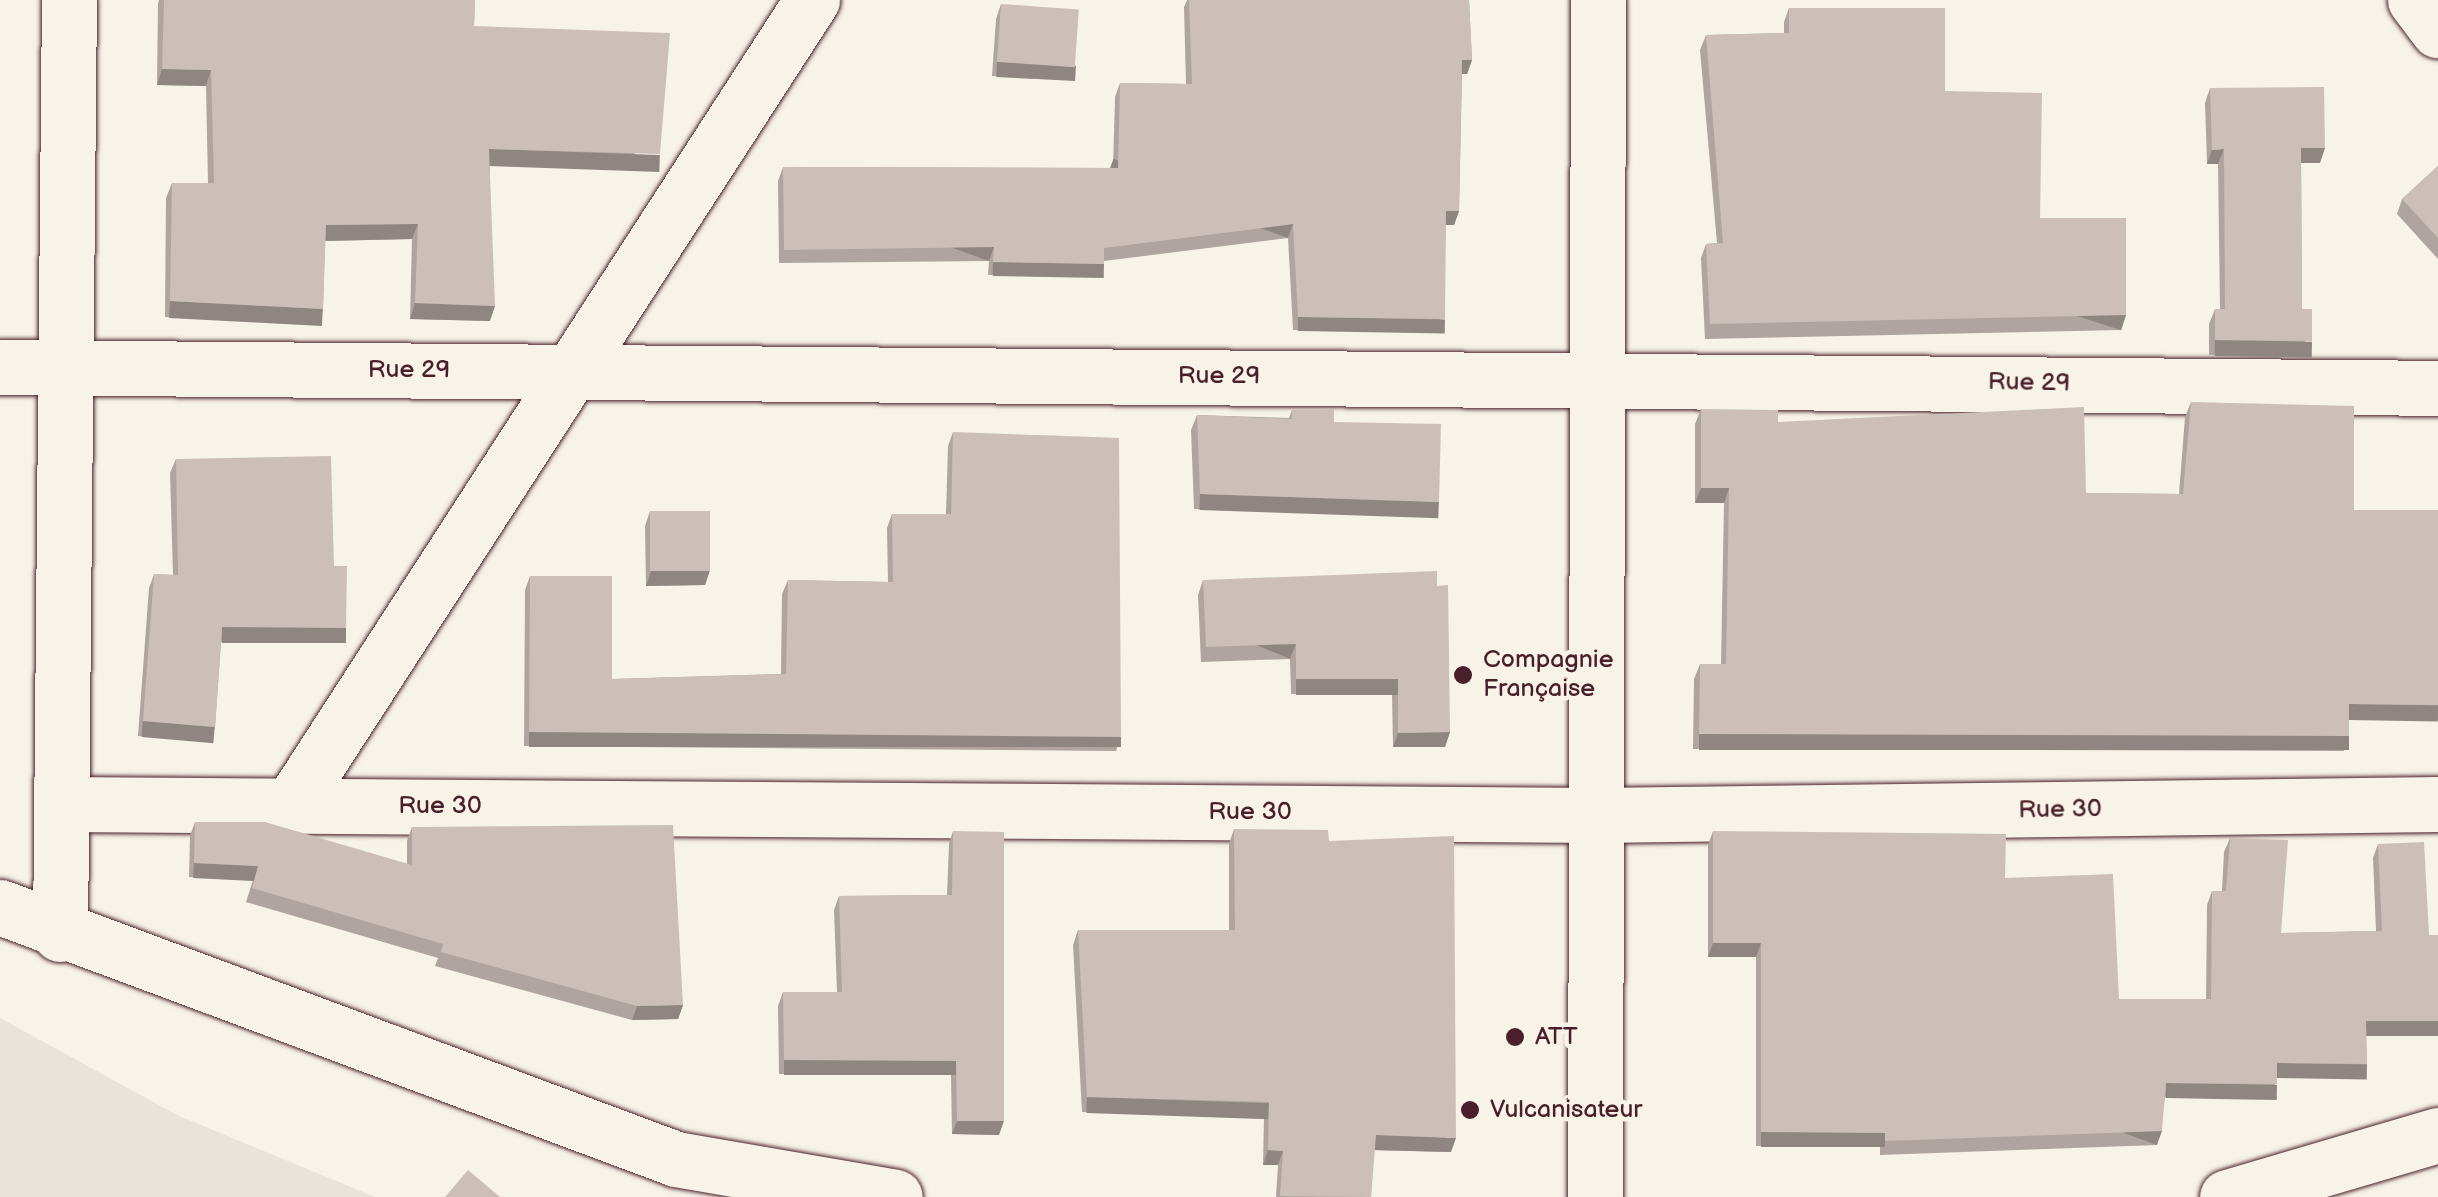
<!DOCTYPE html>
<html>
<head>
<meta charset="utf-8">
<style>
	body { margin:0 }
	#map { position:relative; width:2438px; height:1197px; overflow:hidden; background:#f7f3e8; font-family:"Balsamiq Sans",sans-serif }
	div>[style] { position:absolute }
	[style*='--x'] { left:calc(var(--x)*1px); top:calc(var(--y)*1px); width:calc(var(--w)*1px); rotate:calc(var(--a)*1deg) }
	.built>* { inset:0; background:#eae3da }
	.roads { filter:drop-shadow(0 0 2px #4a1f2b) drop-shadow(0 0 2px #4a1f2b) }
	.minor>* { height:55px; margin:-27.5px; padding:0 27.5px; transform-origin:27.5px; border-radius:27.5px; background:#f7f3e8 }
	.secondary>* { height:55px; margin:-27.5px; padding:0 27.5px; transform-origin:27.5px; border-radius:27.5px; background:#f7f3e8 }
	.wall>* { inset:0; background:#afa49f }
	.shaded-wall>* { inset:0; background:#8f8682; transform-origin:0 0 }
	.building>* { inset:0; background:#ccbfb9; transform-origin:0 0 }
	.dots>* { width:28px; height:28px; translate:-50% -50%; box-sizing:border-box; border:5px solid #f7f3e8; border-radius:50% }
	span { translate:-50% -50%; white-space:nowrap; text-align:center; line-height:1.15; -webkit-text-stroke:9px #f7f3e8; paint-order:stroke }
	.street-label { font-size:25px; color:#4a1f2b }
	.poi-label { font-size:25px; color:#4a1f2b }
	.left { translate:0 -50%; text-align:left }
</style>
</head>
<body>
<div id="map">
	<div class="built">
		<div style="clip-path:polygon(0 1018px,177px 1115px,375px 1197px,0 1197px)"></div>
	</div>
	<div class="roads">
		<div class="minor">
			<div style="--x:2415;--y:0;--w:38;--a:53"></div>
			<div style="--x:0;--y:367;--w:2438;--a:0.49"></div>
			<div style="--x:61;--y:804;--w:1535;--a:0.41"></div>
			<div style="--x:1596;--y:815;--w:842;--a:-0.75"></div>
			<div style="--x:291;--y:805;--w:959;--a:-57.09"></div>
			<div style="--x:0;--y:907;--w:721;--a:20.44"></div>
			<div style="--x:676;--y:1159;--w:222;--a:9.8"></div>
			<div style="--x:60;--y:934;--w:934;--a:-89.45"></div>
			<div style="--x:2227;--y:1197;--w:220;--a:-16.4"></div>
		</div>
		<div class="secondary">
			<div style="--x:1595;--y:1197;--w:1197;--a:-89.86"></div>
		</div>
	</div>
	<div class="wall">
		<div style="clip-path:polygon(159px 0,475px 0,474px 26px,654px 169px,490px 165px,490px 321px,410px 319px,412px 239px,325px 241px,323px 309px,318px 325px,165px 317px,166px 198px,172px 183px,208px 183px,206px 86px,157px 85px,158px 4px)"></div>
		<div style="clip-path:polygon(1187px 0,1469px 0,1472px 60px,1467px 74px,1462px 74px,1459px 211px,1454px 225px,1446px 225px,1440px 332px,1293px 330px,1288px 238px,1104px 261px,1099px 277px,988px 275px,989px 261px,779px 263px,778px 181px,783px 167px,1113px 168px,1115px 97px,1120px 83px,1186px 84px,1184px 7px)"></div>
		<div style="clip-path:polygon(1001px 4px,1076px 66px,1070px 80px,992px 76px,996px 19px)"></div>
		<div style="clip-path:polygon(1789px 8px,1945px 91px,2040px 218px,2126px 315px,2121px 330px,1705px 339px,1701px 258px,1706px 244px,1717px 243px,1700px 50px,1706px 35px,1784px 33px,1784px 22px)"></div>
		<div style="clip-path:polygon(2210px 88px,2320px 163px,2301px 163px,2302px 309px,2306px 356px,2209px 355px,2209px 324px,2215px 309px,2220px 309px,2218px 164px,2207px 164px,2205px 103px)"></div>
		<div style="clip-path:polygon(2438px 166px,2438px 259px,2397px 214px,2402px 199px)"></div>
		<div style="clip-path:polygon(2191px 402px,2354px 510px,2438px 510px,2438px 720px,2349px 719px,2349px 736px,2344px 751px,1693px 749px,1694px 679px,1700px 664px,1721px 664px,1724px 503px,1695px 503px,1695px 424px,1701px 409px,1778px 422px,2086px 493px,2179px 494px,2185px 417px)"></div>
		<div style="clip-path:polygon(1292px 410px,1334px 422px,1439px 502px,1434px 517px,1194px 509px,1191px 430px,1197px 415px,1289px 418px)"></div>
		<div style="clip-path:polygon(953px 432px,1121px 737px,1116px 751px,524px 746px,525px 590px,530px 576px,612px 679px,781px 674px,782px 594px,788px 580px,888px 582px,887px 528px,892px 514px,946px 514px,948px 446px)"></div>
		<div style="clip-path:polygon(176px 459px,334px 566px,340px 643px,221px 642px,215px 727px,210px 742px,138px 736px,149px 588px,154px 574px,173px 575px,170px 473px)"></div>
		<div style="clip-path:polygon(650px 511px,710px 570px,705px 585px,646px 586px,645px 526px)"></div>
		<div style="clip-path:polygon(1203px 580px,1437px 586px,1450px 732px,1445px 747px,1393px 747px,1392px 694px,1291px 694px,1290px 659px,1201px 662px,1198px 595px)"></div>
		<div style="clip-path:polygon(195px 822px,407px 864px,407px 841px,412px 827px,683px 1005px,678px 1019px,632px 1020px,435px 966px,438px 958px,246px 902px,253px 880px,189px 877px,190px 836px)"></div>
		<div style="clip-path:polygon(1234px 829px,1329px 841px,1451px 1152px,1374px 1150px,1371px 1197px,1276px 1197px,1278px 1165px,1263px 1165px,1264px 1117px,1082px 1112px,1073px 945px,1078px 930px,1229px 930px,1229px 844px)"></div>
		<div style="clip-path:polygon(953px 831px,999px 1135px,952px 1134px,951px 1075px,779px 1074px,778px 1006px,783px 992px,837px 992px,834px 910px,839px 896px,947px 895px,949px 844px)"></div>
		<div style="clip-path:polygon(1713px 831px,2005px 878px,2119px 999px,2206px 999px,2207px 905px,2212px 891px,2222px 891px,2224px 852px,2230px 838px,2281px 933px,2376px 931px,2373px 858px,2378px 844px,2429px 935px,2438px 935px,2438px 1035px,2366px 1035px,2367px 1064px,2362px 1078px,2277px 1078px,2272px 1098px,2165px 1097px,2157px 1145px,1880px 1155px,1880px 1147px,1756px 1146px,1756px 957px,1708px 957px,1708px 845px)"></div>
	</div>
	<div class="shaded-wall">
		<div style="clip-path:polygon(1462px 60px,1472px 60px,1467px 74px,1457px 74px)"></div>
		<div style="left:997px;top:62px;width:79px;height:15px;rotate:3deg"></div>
		<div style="clip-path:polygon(162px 69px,211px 70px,206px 86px,157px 85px)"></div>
		<div style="clip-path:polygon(2301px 148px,2325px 148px,2320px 163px,2295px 163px)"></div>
		<div style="left:489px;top:149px;width:171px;height:17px;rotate:2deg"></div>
		<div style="clip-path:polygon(2224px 149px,2218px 164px,2207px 164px,2212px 150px)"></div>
		<div style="clip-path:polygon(1446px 211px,1459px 211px,1454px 225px,1441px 225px)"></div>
		<div style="clip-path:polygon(418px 224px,412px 239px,320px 241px,326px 225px)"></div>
		<div style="left:1293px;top:224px;width:15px;height:191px;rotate:110deg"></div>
		<div style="left:994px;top:247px;width:15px;height:210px;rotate:110deg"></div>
		<div style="left:993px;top:262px;width:111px;height:14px;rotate:1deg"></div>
		<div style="left:170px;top:301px;width:153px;height:17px;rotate:3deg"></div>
		<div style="clip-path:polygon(415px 303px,495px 306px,490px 321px,410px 319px)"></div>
		<div style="left:2126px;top:315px;width:16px;height:416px;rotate:108deg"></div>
		<div style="left:1298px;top:317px;width:147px;height:14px;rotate:1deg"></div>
		<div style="left:2215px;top:340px;width:97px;height:16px;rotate:1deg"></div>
		<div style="clip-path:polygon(1701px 488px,1729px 488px,1724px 503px,1695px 503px)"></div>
		<div style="left:1200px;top:494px;width:239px;height:16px;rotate:2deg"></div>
		<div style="clip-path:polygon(710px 570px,705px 585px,646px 586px,651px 571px)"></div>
		<div style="left:222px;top:627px;width:124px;height:16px"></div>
		<div style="left:1296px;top:644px;width:16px;height:90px;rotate:112deg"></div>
		<div style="left:1296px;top:679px;width:102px;height:16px"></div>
		<div style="left:2349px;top:704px;width:89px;height:16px;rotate:1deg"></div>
		<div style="left:143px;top:721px;width:72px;height:16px;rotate:5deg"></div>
		<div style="left:529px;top:732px;width:592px;height:15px"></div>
		<div style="clip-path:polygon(1450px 732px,1445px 747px,1393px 747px,1398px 733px)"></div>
		<div style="left:1699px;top:734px;width:650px;height:16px"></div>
		<div style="left:194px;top:863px;width:64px;height:15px;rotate:3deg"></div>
		<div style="clip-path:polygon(1713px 943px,1761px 943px,1756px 957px,1708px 957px)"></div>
		<div style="clip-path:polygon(683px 1005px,678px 1019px,632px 1020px,637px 1006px)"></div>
		<div style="left:2366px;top:1021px;width:72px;height:15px"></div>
		<div style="left:784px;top:1060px;width:172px;height:15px"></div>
		<div style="left:2277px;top:1063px;width:90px;height:15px;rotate:1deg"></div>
		<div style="left:2166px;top:1083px;width:111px;height:15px;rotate:1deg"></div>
		<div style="left:1087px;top:1097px;width:182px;height:16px;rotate:2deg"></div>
		<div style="clip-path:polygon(957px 1121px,1004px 1121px,999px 1135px,952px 1134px)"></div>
		<div style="left:2162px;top:1131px;width:15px;height:277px;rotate:110deg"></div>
		<div style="left:1761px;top:1132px;width:124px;height:15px"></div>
		<div style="clip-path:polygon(1376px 1135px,1456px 1138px,1451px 1152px,1370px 1150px)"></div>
		<div style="clip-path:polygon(1268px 1150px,1283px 1151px,1278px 1165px,1263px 1165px)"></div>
	</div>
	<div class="building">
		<div style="clip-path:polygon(164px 0,475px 0,474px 26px,670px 33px,660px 154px,489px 149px,495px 306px,415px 303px,418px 224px,326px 225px,323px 309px,170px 301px,172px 183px,214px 183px,211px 70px,162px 69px)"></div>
		<div style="clip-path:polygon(1189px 0,1469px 0,1472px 60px,1462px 60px,1459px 211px,1446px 211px,1445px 319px,1298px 317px,1293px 224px,1104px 248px,1104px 264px,993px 262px,994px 247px,784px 250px,783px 167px,1118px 168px,1120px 83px,1192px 84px)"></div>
		<div style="left:1001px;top:4px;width:78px;height:58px;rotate:4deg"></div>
		<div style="clip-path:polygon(1789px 8px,1945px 8px,1945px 91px,2042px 93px,2040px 218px,2126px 218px,2126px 315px,1710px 324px,1706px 244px,1723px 243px,1706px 35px,1789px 33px)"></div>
		<div style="clip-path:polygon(2324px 87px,2325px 148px,2301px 148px,2302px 309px,2312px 309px,2312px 341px,2215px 340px,2215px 309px,2225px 309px,2224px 149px,2212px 150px,2210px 88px)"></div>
		<div style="clip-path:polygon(2438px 166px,2438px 238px,2402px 199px)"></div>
		<div style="clip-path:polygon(2191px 402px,2354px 406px,2354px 510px,2438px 510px,2438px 705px,2349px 704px,2349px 736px,1699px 734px,1700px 664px,1726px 664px,1729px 488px,1701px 488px,1701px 409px,1778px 410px,1778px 422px,2084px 407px,2086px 493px,2183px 494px)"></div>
		<div style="clip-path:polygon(1334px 409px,1334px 422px,1441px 424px,1439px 502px,1200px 494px,1197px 415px,1292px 419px,1292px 410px)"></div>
		<div style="clip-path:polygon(953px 432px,1119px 438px,1121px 737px,529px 732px,530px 576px,612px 576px,612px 679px,786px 674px,788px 580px,893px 582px,892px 514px,951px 514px)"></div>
		<div style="clip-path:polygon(331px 456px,334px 566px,347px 566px,346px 628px,222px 627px,215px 727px,143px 721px,154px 574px,178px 575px,176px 459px)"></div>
		<div style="left:650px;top:511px;width:60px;height:60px"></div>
		<div style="clip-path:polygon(1437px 571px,1437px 586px,1448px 585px,1450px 732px,1398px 733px,1398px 679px,1296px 679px,1296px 644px,1206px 647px,1203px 580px)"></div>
		<div style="clip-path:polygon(195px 822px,265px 822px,412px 865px,412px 827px,673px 825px,683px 1005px,637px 1006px,441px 952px,443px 944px,252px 888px,258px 866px,194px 863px)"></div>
		<div style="clip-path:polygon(1234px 829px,1328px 830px,1329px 841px,1454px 836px,1456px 1138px,1376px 1135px,1371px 1197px,1280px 1196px,1283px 1151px,1268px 1150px,1269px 1102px,1087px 1097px,1078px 930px,1235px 930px)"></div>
		<div style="clip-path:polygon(953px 831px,1004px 832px,1004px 1121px,957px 1121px,956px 1061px,784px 1060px,783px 992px,842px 992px,839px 896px,952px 895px)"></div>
		<div style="clip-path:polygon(1713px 831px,2006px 834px,2005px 878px,2113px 874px,2119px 999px,2211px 999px,2212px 891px,2226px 891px,2230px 838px,2288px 840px,2281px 933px,2382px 931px,2378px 844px,2424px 842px,2429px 935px,2438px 935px,2438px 1021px,2366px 1021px,2367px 1064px,2277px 1063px,2277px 1084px,2166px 1083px,2162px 1131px,1885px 1141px,1885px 1133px,1761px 1132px,1761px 943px,1713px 943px)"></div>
		<div style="clip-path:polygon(468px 1170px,500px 1197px,445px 1197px)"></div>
	</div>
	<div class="dots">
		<div style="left:1463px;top:675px;background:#4a1f2b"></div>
		<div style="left:1515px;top:1037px;background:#4a1f2b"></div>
		<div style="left:1470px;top:1110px;background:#4a1f2b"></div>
	</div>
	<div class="street-label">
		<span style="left:409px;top:370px">Rue 29</span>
		<span style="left:1219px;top:376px">Rue 29</span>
		<span style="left:2029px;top:383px;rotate:1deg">Rue 29</span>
		<span style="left:440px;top:806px">Rue 30</span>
		<span style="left:2060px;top:810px;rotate:-1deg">Rue 30</span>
		<span style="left:1250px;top:812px">Rue 30</span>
	</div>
	<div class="poi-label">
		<span class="left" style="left:1483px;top:675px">Compagnie<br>Française</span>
		<span class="left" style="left:1535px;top:1037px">ATT</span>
		<span class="left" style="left:1490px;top:1110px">Vulcanisateur</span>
	</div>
</div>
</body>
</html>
